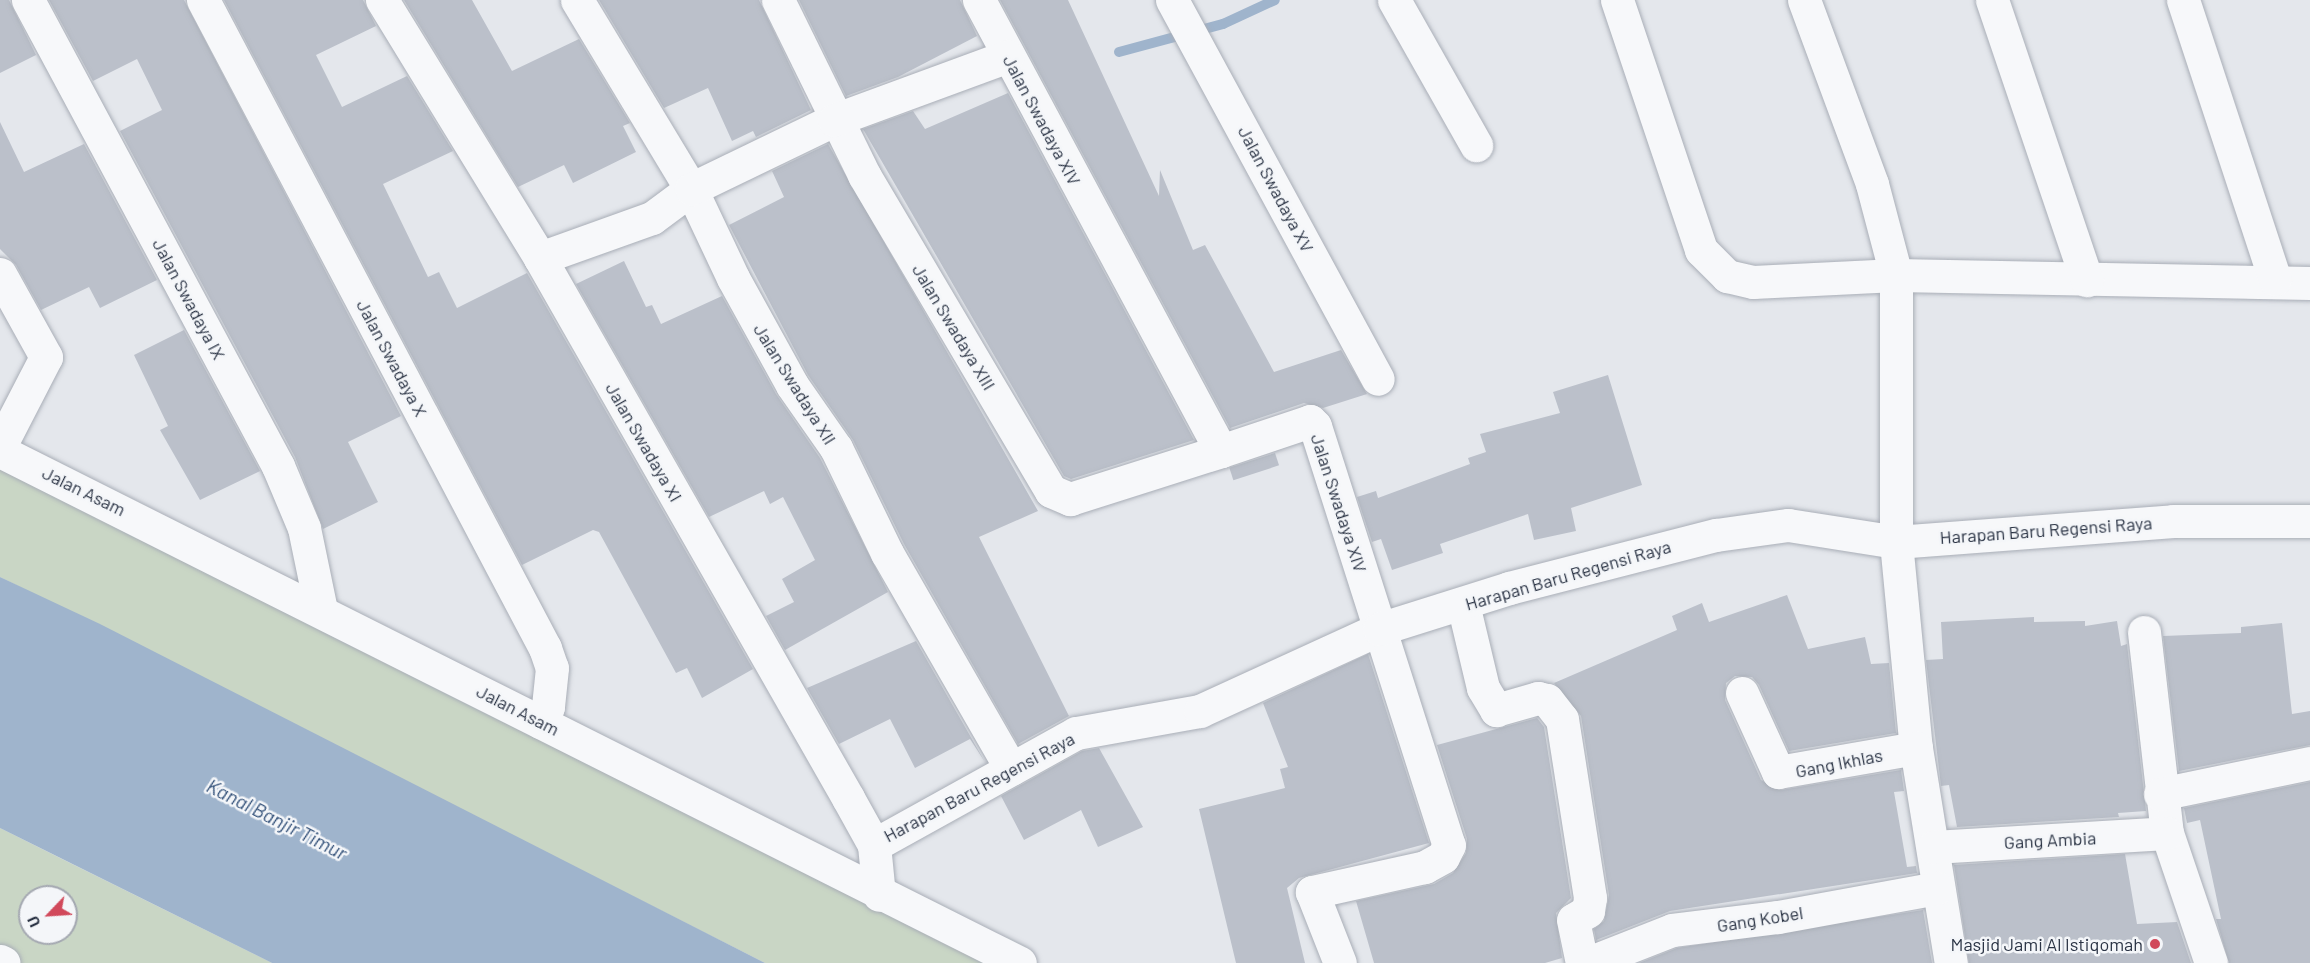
<!DOCTYPE html>
<html>
<head>
<meta charset="utf-8">
<style>
	body { margin:0 }
	#map { position:relative; width:2310px; height:963px; overflow:hidden; background:#e4e7ec; font-family:Barlow,sans-serif }
	div>[style] { position:absolute }
	[style*='--x'] { left:calc(var(--x)*1px); top:calc(var(--y)*1px); width:calc(var(--w)*1px); rotate:calc(var(--a)*1deg) }
	.green>* { inset:0; background:#c9d6c5 }
	.water>* { inset:0; background:#9fb4cc }
	.stream>* { height:10px; margin:-5px; padding:0 5px; transform-origin:5px; border-radius:5px; background:#9fb4cc }
	.building>* { inset:0; background:#bbc0ca; transform-origin:0 0 }
	.roads { filter:drop-shadow(0 0 2px #a9aeb7) drop-shadow(0 0 2px #a9aeb7) }
	.minor>* { height:33px; margin:-16.5px; padding:0 16.5px; transform-origin:16.5px; border-radius:16.5px; background:#f7f8fa }
	.tertiary>* { height:33px; margin:-16.5px; padding:0 16.5px; transform-origin:16.5px; border-radius:16.5px; background:#f7f8fa }
	.dots>* { width:16px; height:16px; translate:-50% -50%; box-sizing:border-box; border:3px solid #f4f6f9; border-radius:50% }
	span { translate:-50% -50%; white-space:nowrap; text-align:center; line-height:1.15; -webkit-text-stroke:5px #f4f6f9; paint-order:stroke }
	.street-label { font-size:18px; color:#2b3445 }
	.poi-label { font-size:18px; color:#2b3445 }
	.right { translate:-100% -50%; text-align:right }
	.water-label { font-size:20px; color:#34527a; font-style:italic }
	.north { position:absolute; left:18px; top:885px; width:60px; height:60px; box-sizing:border-box; background:#f4f6f9; border:2px solid #a4a8b1; border-radius:50%; rotate:245deg; font-size:16px; font-weight:700; line-height:24px; text-align:center; color:#2b3445 }
	.north::after { content:''; display:block; margin:auto; width:21px; height:27px; background:#d1495b; clip-path:polygon(50% 0,100% 100%,50% 72%,0 100%) }
</style>
</head>
<body>
<div id="map">
	<div class="green">
		<div style="clip-path:polygon(0 451px,1020px 963px,765px 963px,0 577px)"></div>
		<div style="clip-path:polygon(evenodd,0 828px,60px 858px,272px 963px,0 963px,0 828px,30px 897px,66px 897px,66px 933px,30px 933px,30px 897px)"></div>
	</div>
	<div class="water">
		<div style="clip-path:polygon(0 577px,100px 624px,765px 963px,272px 963px,0 828px)"></div>
	</div>
	<div class="stream">
		<div style="--x:1119;--y:52;--w:108;--a:-15.1"></div>
		<div style="--x:1223;--y:24;--w:57;--a:-24.8"></div>
	</div>
	<div class="building">
		<div style="clip-path:polygon(0 0,9px 0,36px 55px,0 73px)"></div>
		<div style="clip-path:polygon(49px 0,184px 0,401px 416px,348px 442px,378px 502px,323px 529px,295px 457px,120px 131px,162px 110px,137px 59px,93px 81px)"></div>
		<div style="clip-path:polygon(224px 0,363px 0,376px 26px,316px 55px,342px 107px,407px 76px,453px 151px,383px 184px,428px 277px,439px 272px,457px 308px,527px 273px,753px 669px,702px 698px,687px 668px,676px 673px,599px 532px,593px 530px,522px 565px)"></div>
		<div style="clip-path:polygon(404px 0,472px 0,512px 71px,579px 39px,630px 123px,623px 126px,636px 152px,573px 183px,564px 165px,518px 187px)"></div>
		<div style="clip-path:polygon(599px 0,759px 0,811px 110px,756px 137px,753px 131px,732px 141px,708px 88px,664px 108px)"></div>
		<div style="clip-path:polygon(799px 0,960px 0,977px 36px,898px 77px,846px 96px)"></div>
		<div style="clip-path:polygon(1000px 0,1068px 0,1159px 196px,1160px 170px,1193px 250px,1205px 245px,1274px 372px,1341px 350px,1367px 394px,1323px 408px,1304px 403px,1230px 428px)"></div>
		<div style="clip-path:polygon(1008px 93px,1194px 440px,1071px 479px,1064px 476px,863px 129px,913px 111px,925px 129px)"></div>
		<div style="clip-path:polygon(0 122px,24px 172px,84px 144px,157px 280px,100px 308px,89px 287px,41px 310px,16px 265px,0 249px)"></div>
		<div style="clip-path:polygon(828px 144px,1038px 511px,979px 537px,1069px 716px,1018px 744px,904px 544px,853px 440px,808px 375px,729px 225px,784px 197px,772px 171px)"></div>
		<div style="clip-path:polygon(624px 261px,646px 307px,652px 305px,661px 324px,722px 296px,776px 394px,820px 458px,888px 592px,785px 650px,766px 616px,794px 602px,782px 579px,815px 560px,783px 497px,770px 504px,764px 491px,709px 517px,576px 284px)"></div>
		<div style="clip-path:polygon(184px 330px,260px 471px,200px 500px,160px 430px,168px 426px,134px 355px)"></div>
		<div style="clip-path:polygon(1608px 375px,1642px 485px,1571px 508px,1576px 531px,1534px 540px,1528px 514px,1440px 544px,1443px 553px,1392px 570px,1381px 539px,1372px 542px,1357px 497px,1376px 491px,1378px 498px,1470px 464px,1468px 458px,1486px 452px,1480px 434px,1560px 413px,1553px 392px)"></div>
		<div style="left:1275px;top:453px;width:13px;height:48px;rotate:72deg"></div>
		<div style="clip-path:polygon(1787px 595px,1808px 649px,1865px 637px,1871px 664px,1889px 663px,1896px 733px,1789px 751px,1759px 685px,1752px 677px,1735px 676px,1726px 683px,1725px 700px,1761px 780px,1781px 790px,1901px 770px,1904px 791px,1894px 792px,1907px 867px,1916px 866px,1917px 873px,1670px 911px,1596px 940px,1594px 929px,1604px 921px,1609px 895px,1581px 716px,1554px 683px,1677px 630px,1672px 616px,1702px 603px,1709px 622px)"></div>
		<div style="clip-path:polygon(2034px 617px,2034px 622px,2085px 621px,2085px 626px,2117px 621px,2121px 646px,2127px 644px,2146px 811px,2118px 813px,2119px 817px,1957px 827px,1949px 785px,1941px 786px,1926px 660px,1943px 659px,1941px 622px)"></div>
		<div style="clip-path:polygon(2282px 623px,2292px 714px,2310px 711px,2310px 745px,2179px 771px,2163px 636px,2241px 633px,2241px 627px)"></div>
		<div style="clip-path:polygon(916px 641px,985px 762px,970px 739px,915px 768px,890px 719px,839px 744px,807px 688px)"></div>
		<div style="clip-path:polygon(1368px 654px,1429px 843px,1299px 878px,1287px 888px,1305px 963px,1236px 963px,1199px 809px,1285px 788px,1280px 769px,1288px 767px,1263px 703px)"></div>
		<div style="clip-path:polygon(1537px 718px,1544px 727px,1571px 898px,1556px 913px,1562px 958px,1545px 963px,1374px 963px,1356px 901px,1434px 884px,1453px 873px,1466px 853px,1467px 839px,1437px 745px)"></div>
		<div style="clip-path:polygon(1099px 748px,1143px 827px,1098px 847px,1081px 810px,1024px 840px,1001px 796px,1082px 751px)"></div>
		<div style="clip-path:polygon(2310px 782px,2310px 963px,2229px 963px,2216px 919px,2221px 919px,2200px 820px,2187px 823px,2184px 808px)"></div>
		<div style="clip-path:polygon(2125px 854px,2137px 924px,2177px 922px,2191px 963px,1969px 963px,1954px 865px)"></div>
		<div style="clip-path:polygon(1923px 910px,1932px 963px,1639px 963px,1677px 948px)"></div>
	</div>
	<div class="roads">
		<div class="minor">
			<div style="--x:28;--y:0;--w:529;--a:61.79"></div>
			<div style="--x:278;--y:466;--w:67;--a:67.2"></div>
			<div style="--x:304;--y:528;--w:84;--a:78.3"></div>
			<div style="--x:203;--y:0;--w:733;--a:62.18"></div>
			<div style="--x:545;--y:648;--w:21;--a:71"></div>
			<div style="--x:552;--y:668;--w:39;--a:96"></div>
			<div style="--x:548;--y:707;--w:17;--a:115"></div>
			<div style="--x:382;--y:0;--w:303;--a:58.5"></div>
			<div style="--x:540;--y:258;--w:622;--a:60.3"></div>
			<div style="--x:848;--y:798;--w:54;--a:61"></div>
			<div style="--x:874;--y:845;--w:50;--a:84.3"></div>
			<div style="--x:577;--y:0;--w:221;--a:58.9"></div>
			<div style="--x:691;--y:189;--w:98;--a:64.7"></div>
			<div style="--x:733;--y:278;--w:122;--a:61.1"></div>
			<div style="--x:792;--y:385;--w:77;--a:55.1"></div>
			<div style="--x:836;--y:448;--w:117;--a:64.1"></div>
			<div style="--x:887;--y:553;--w:249;--a:60.1"></div>
			<div style="--x:778;--y:0;--w:195;--a:63.8"></div>
			<div style="--x:864;--y:175;--w:367;--a:59.4"></div>
			<div style="--x:1051;--y:491;--w:21;--a:23"></div>
			<div style="--x:1070;--y:499;--w:158;--a:-17.6"></div>
			<div style="--x:979;--y:0;--w:512;--a:61.78"></div>
			<div style="--x:1221;--y:451;--w:94;--a:-18.6"></div>
			<div style="--x:1310;--y:421;--w:7;--a:45"></div>
			<div style="--x:1315;--y:426;--w:440;--a:72.3"></div>
			<div style="--x:1449;--y:845;--w:13;--a:117"></div>
			<div style="--x:1443;--y:857;--w:21;--a:151"></div>
			<div style="--x:1425;--y:867;--w:116;--a:167.5"></div>
			<div style="--x:1312;--y:892;--w:76;--a:68.5"></div>
			<div style="--x:1172;--y:0;--w:431;--a:61.5"></div>
			<div style="--x:1394;--y:0;--w:167;--a:60.5"></div>
			<div style="--x:1617;--y:0;--w:264;--a:71.4"></div>
			<div style="--x:1701;--y:250;--w:37;--a:45"></div>
			<div style="--x:1727;--y:276;--w:27;--a:13"></div>
			<div style="--x:1753;--y:282;--w:143;--a:-2.8"></div>
			<div style="--x:1896;--y:275;--w:414;--a:1.1"></div>
			<div style="--x:1804;--y:0;--w:196;--a:69.7"></div>
			<div style="--x:1872;--y:184;--w:94;--a:75.2"></div>
			<div style="--x:1896;--y:275;--w:267;--a:90"></div>
			<div style="--x:1896;--y:542;--w:207;--a:84.5"></div>
			<div style="--x:1916;--y:748;--w:218;--a:80.8"></div>
			<div style="--x:1992;--y:0;--w:296;--a:71.3"></div>
			<div style="--x:2183;--y:0;--w:294;--a:71.8"></div>
			<div style="--x:540;--y:258;--w:119;--a:-19.7"></div>
			<div style="--x:652;--y:218;--w:49;--a:-36.6"></div>
			<div style="--x:691;--y:189;--w:159;--a:-25.8"></div>
			<div style="--x:834;--y:120;--w:185;--a:-20.2"></div>
			<div style="--x:0;--y:274;--w:95;--a:61"></div>
			<div style="--x:46;--y:357;--w:100;--a:117.3"></div>
			<div style="--x:1463;--y:604;--w:86;--a:76.6"></div>
			<div style="--x:1483;--y:688;--w:26;--a:59"></div>
			<div style="--x:1496;--y:710;--w:44;--a:-15.9"></div>
			<div style="--x:1538;--y:698;--w:9;--a:13"></div>
			<div style="--x:1547;--y:700;--w:24;--a:52"></div>
			<div style="--x:1562;--y:719;--w:181;--a:81.1"></div>
			<div style="--x:1590;--y:898;--w:13;--a:99"></div>
			<div style="--x:1588;--y:911;--w:17;--a:149"></div>
			<div style="--x:1573;--y:920;--w:44;--a:78.2"></div>
			<div style="--x:2144;--y:632;--w:202;--a:83.5"></div>
			<div style="--x:2167;--y:833;--w:137;--a:71.3"></div>
			<div style="--x:1742;--y:693;--w:87;--a:65.5"></div>
			<div style="--x:1778;--y:772;--w:140;--a:-9.9"></div>
			<div style="--x:2160;--y:794;--w:153;--a:-11.7"></div>
			<div style="--x:874;--y:845;--w:231;--a:-29"></div>
			<div style="--x:1076;--y:733;--w:126;--a:-10.1"></div>
			<div style="--x:1200;--y:711;--w:197;--a:-24.6"></div>
			<div style="--x:1379;--y:629;--w:136;--a:-17.5"></div>
			<div style="--x:1509;--y:588;--w:214;--a:-14.4"></div>
			<div style="--x:1716;--y:535;--w:73;--a:-7.9"></div>
			<div style="--x:1788;--y:525;--w:109;--a:8.9"></div>
			<div style="--x:1896;--y:542;--w:278;--a:-4.3"></div>
			<div style="--x:2173;--y:521;--w:137;--a:0"></div>
			<div style="--x:1933;--y:847;--w:234;--a:-3.4"></div>
			<div style="--x:1588;--y:963;--w:90;--a:-21.4"></div>
			<div style="--x:1672;--y:930;--w:107;--a:-7"></div>
			<div style="--x:1778;--y:917;--w:162;--a:-10.3"></div>
		</div>
		<div class="tertiary">
			<div style="--x:0;--y:451;--w:1141;--a:26.65"></div>
			<div style="--x:0;--y:961;--w:4;--a:27"></div>
		</div>
	</div>
	<div class="dots">
		<div style="left:2155px;top:944px;background:#d1495b"></div>
	</div>
	<div class="street-label">
		<span style="left:1042px;top:120px;rotate:62deg">Jalan Swadaya XIV</span>
		<span style="left:1276px;top:189px;rotate:62deg">Jalan Swadaya XV</span>
		<span style="left:189px;top:299px;rotate:62deg">Jalan Swadaya IX</span>
		<span style="left:954px;top:327px;rotate:59deg">Jalan Swadaya XIII</span>
		<span style="left:392px;top:358px;rotate:62deg">Jalan Swadaya X</span>
		<span style="left:795px;top:384px;rotate:58deg">Jalan Swadaya XII</span>
		<span style="left:644px;top:442px;rotate:60deg">Jalan Swadaya XI</span>
		<span style="left:84px;top:491px;rotate:26deg">Jalan Asam</span>
		<span style="left:1339px;top:503px;rotate:72deg">Jalan Swadaya XIV</span>
		<span style="left:2046px;top:530px;rotate:-4deg">Harapan Baru Regensi Raya</span>
		<span style="left:1568px;top:575px;rotate:-16deg">Harapan Baru Regensi Raya</span>
		<span style="left:518px;top:710px;rotate:27deg">Jalan Asam</span>
		<span style="left:1839px;top:763px;rotate:-11deg">Gang Ikhlas</span>
		<span style="left:979px;top:787px;rotate:-28deg">Harapan Baru Regensi Raya</span>
		<span style="left:2050px;top:840px;rotate:-3deg">Gang Ambia</span>
		<span style="left:1760px;top:919px;rotate:-9deg">Gang Kobel</span>
	</div>
	<div class="poi-label">
		<span class="right" style="left:2143px;top:944px">Masjid Jami Al Istiqomah</span>
	</div>
	<div class="water-label">
		<span style="left:277px;top:819px;rotate:27deg">Kanal Banjir Timur</span>
	</div>
	<div class="north">U</div>
</div>
</body>
</html>
